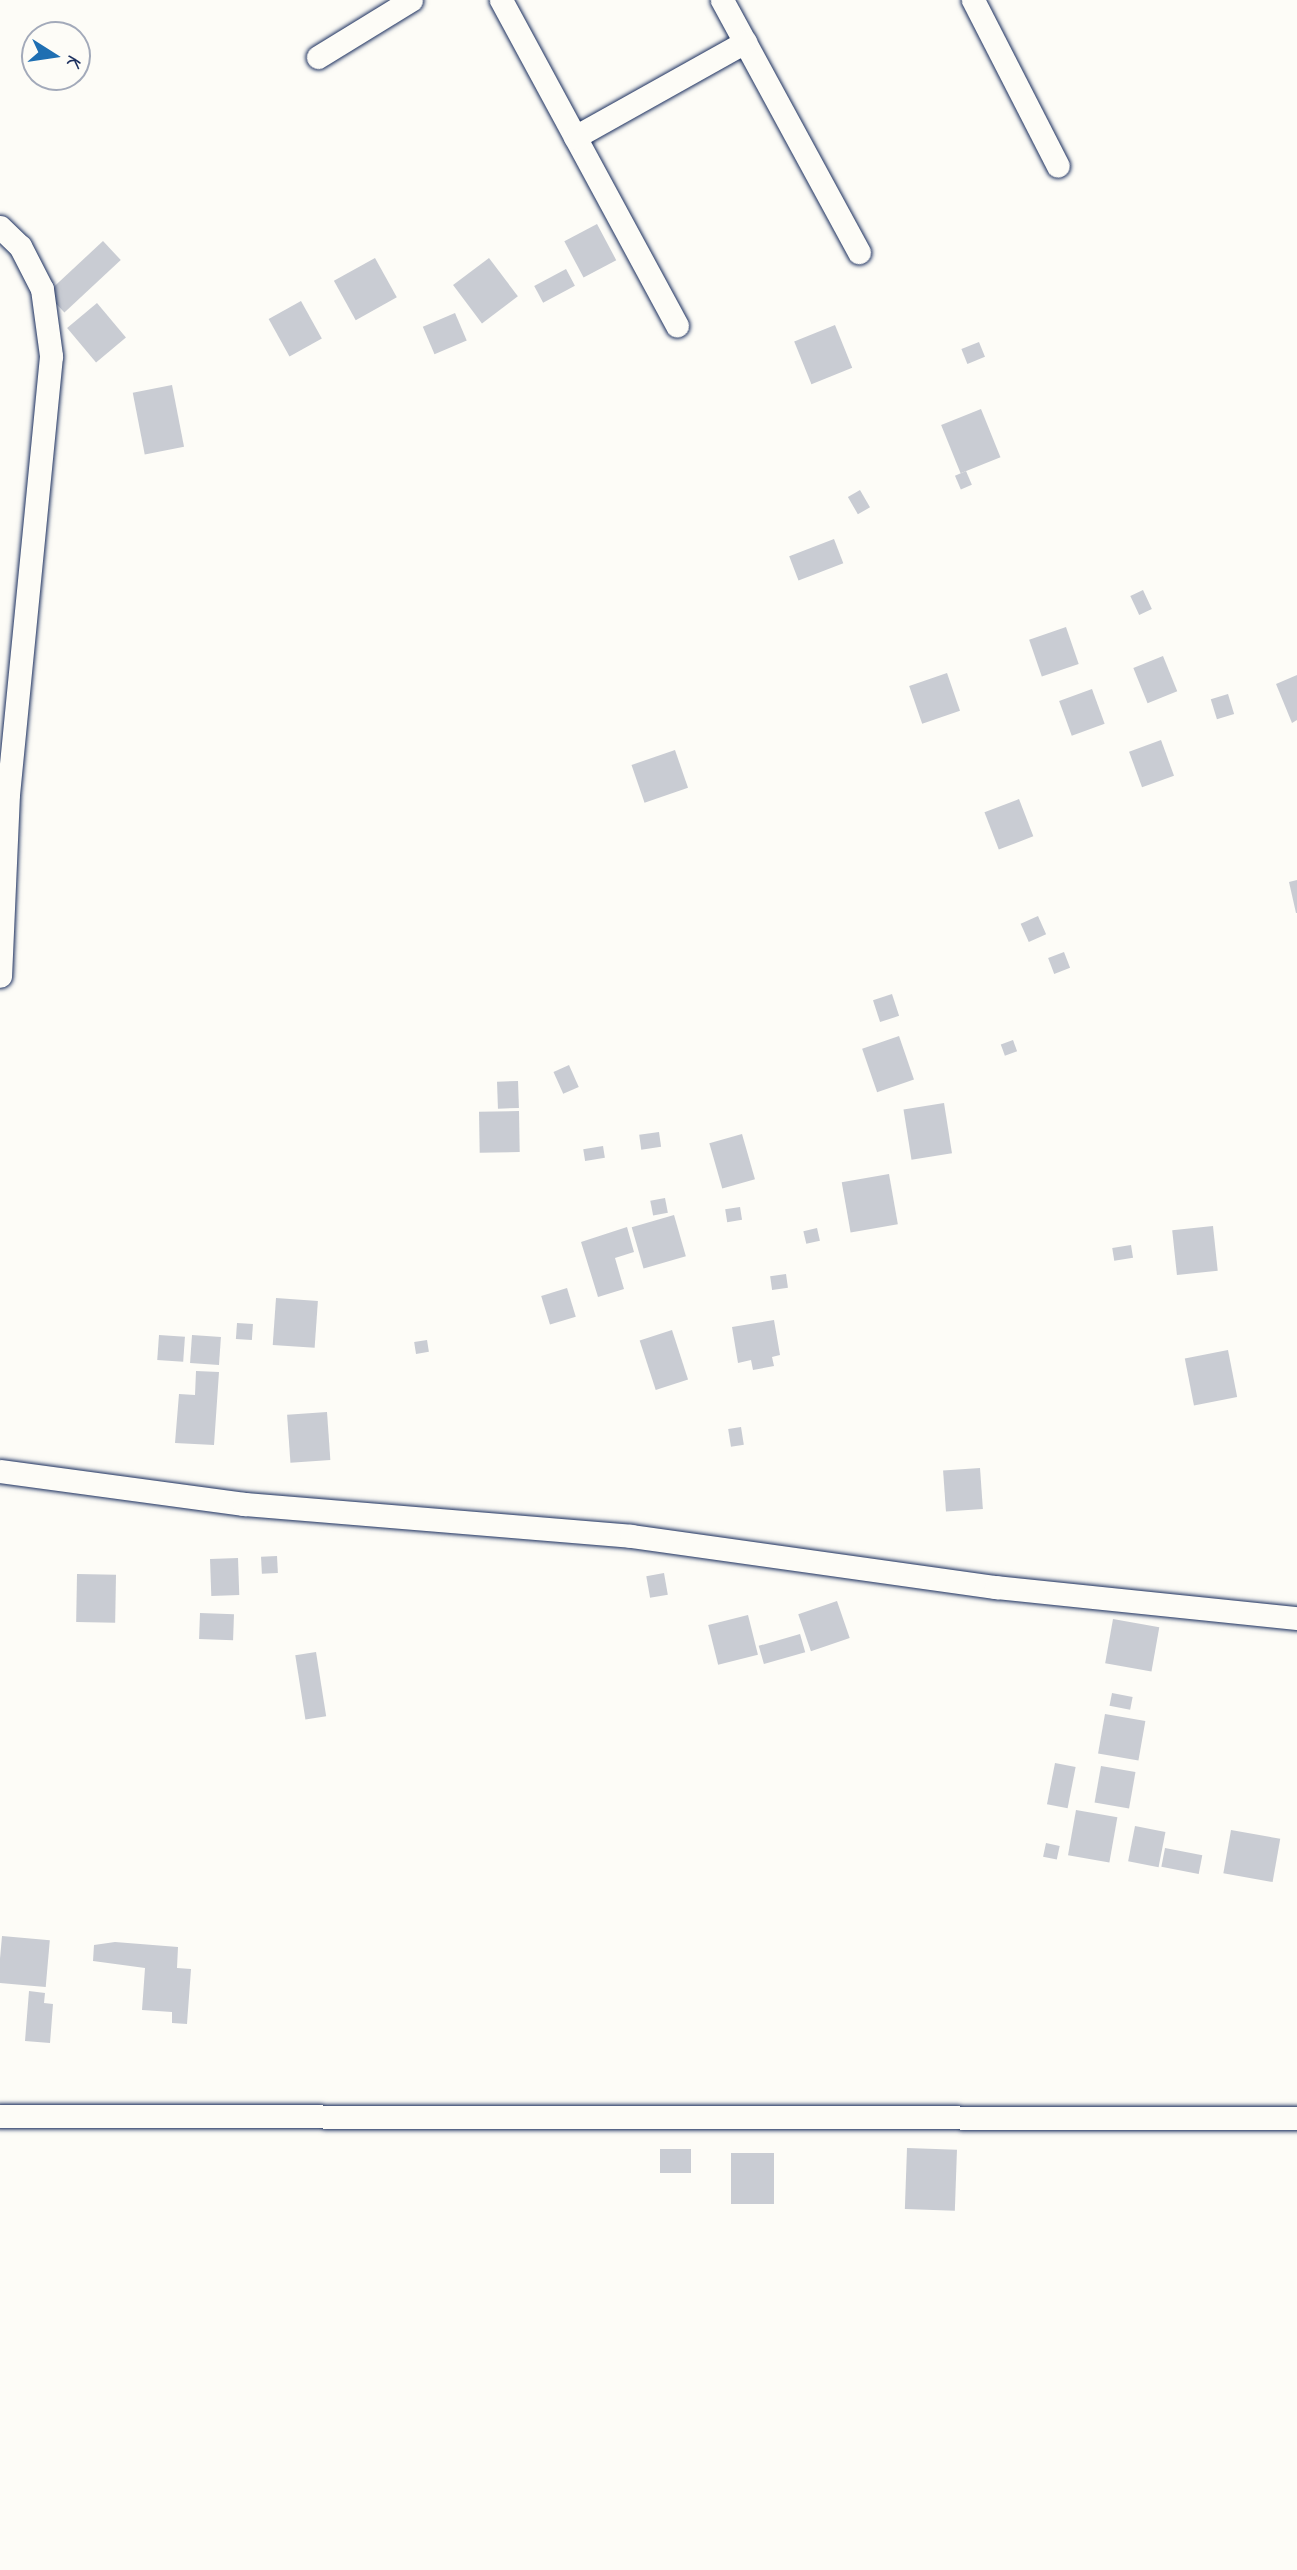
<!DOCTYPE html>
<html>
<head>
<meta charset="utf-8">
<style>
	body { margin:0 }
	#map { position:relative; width:1297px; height:2570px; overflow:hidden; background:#fdfcf7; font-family:Caveat,sans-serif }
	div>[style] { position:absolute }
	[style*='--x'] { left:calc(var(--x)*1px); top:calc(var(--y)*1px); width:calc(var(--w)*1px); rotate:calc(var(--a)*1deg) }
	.building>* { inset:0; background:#c9ccd3; transform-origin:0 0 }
	.roads { filter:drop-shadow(0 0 2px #1b2f5e) drop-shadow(0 0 2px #1b2f5e) }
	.minor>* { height:23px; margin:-11.5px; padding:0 11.5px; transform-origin:11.5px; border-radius:11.5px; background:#fdfcf7 }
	span { translate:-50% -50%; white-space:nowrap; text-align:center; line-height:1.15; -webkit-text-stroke:6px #fdfcf7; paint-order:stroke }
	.north { position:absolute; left:21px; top:21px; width:70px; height:70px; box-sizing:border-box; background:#fdfcf7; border:2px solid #a3aaba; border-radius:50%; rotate:102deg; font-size:19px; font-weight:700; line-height:28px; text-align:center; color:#1b2f5e }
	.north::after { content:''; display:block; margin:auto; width:24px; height:32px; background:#1f6fb2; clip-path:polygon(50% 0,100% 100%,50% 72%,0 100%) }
</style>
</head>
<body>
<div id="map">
	<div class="building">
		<div style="left:597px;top:224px;width:41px;height:37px;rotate:62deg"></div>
		<div style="left:103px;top:241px;width:26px;height:77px;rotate:47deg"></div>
		<div style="left:375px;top:258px;width:45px;height:47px;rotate:61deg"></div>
		<div style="left:489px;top:258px;width:48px;height:45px;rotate:53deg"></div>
		<div style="left:566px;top:269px;width:19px;height:36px;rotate:62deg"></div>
		<div style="left:301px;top:301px;width:43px;height:37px;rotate:61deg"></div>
		<div style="left:97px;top:303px;width:45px;height:39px;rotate:50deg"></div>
		<div style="left:455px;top:313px;width:30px;height:35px;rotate:67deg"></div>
		<div style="left:835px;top:325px;width:46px;height:44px;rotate:68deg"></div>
		<div style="left:979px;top:342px;width:16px;height:19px;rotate:68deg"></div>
		<div style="left:172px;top:385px;width:63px;height:40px;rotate:79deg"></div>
		<div style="left:981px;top:409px;width:52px;height:43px;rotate:68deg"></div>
		<div style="left:966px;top:471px;width:15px;height:12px;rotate:67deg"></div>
		<div style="left:860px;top:490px;width:20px;height:14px;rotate:60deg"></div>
		<div style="left:834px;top:539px;width:26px;height:48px;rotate:69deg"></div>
		<div style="left:1143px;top:590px;width:21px;height:14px;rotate:65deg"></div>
		<div style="left:1066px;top:627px;width:39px;height:39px;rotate:71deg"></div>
		<div style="left:1163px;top:656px;width:38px;height:32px;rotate:68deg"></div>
		<div style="left:947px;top:673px;width:40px;height:40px;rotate:71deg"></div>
		<div style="clip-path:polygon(1297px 675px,1297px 720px,1292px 723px,1276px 684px)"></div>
		<div style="left:1092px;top:689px;width:37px;height:35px;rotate:70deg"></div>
		<div style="left:1228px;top:694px;width:21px;height:18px;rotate:73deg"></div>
		<div style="left:1161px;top:740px;width:38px;height:34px;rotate:70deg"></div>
		<div style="left:675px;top:750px;width:40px;height:46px;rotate:71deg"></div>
		<div style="left:1019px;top:799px;width:40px;height:37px;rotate:69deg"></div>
		<div style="clip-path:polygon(1297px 880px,1297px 913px,1296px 913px,1289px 882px)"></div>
		<div style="left:1038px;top:916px;width:20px;height:19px;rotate:66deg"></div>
		<div style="left:1064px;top:952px;width:17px;height:17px;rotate:69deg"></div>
		<div style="left:892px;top:994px;width:23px;height:20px;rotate:72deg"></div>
		<div style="left:899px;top:1036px;width:46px;height:39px;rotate:71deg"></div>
		<div style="left:1013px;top:1040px;width:12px;height:13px;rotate:70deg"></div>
		<div style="left:569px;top:1065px;width:24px;height:17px;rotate:66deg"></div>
		<div style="left:518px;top:1081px;width:27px;height:21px;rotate:88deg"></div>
		<div style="left:944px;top:1103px;width:51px;height:41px;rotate:81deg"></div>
		<div style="left:519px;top:1111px;width:41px;height:40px;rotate:89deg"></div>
		<div style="left:659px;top:1132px;width:15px;height:20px;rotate:82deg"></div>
		<div style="left:742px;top:1134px;width:47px;height:34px;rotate:74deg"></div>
		<div style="left:603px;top:1146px;width:12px;height:20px;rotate:81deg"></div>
		<div style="left:889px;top:1174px;width:51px;height:48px;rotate:80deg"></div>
		<div style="left:665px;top:1198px;width:15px;height:15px;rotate:79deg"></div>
		<div style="left:740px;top:1207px;width:13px;height:15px;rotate:81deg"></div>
		<div style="left:674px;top:1215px;width:43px;height:44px;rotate:74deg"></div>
		<div style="left:1213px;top:1226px;width:45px;height:41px;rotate:84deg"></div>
		<div style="clip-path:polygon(627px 1227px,634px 1252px,615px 1258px,624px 1289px,598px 1297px,581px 1242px)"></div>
		<div style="left:817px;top:1228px;width:13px;height:14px;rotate:77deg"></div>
		<div style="left:1131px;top:1245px;width:13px;height:19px;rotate:81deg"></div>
		<div style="left:786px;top:1274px;width:14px;height:16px;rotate:82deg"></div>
		<div style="left:567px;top:1288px;width:30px;height:27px;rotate:73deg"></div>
		<div style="left:276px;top:1298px;width:42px;height:47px;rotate:4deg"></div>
		<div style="clip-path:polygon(774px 1320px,780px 1355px,772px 1357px,774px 1366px,753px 1370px,751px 1360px,738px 1363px,732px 1327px)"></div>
		<div style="left:237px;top:1323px;width:16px;height:16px;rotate:4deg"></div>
		<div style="left:672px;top:1330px;width:52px;height:34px;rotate:72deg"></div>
		<div style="left:159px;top:1335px;width:26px;height:25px;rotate:4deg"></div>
		<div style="left:192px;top:1335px;width:29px;height:28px;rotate:4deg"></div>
		<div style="left:427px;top:1340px;width:12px;height:13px;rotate:81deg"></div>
		<div style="left:1228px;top:1350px;width:48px;height:44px;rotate:79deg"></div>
		<div style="clip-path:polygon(196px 1371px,219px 1372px,214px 1445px,175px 1443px,179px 1394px,195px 1395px)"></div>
		<div style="left:327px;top:1412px;width:48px;height:40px;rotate:86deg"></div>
		<div style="left:741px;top:1427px;width:18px;height:13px;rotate:81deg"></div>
		<div style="left:980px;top:1468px;width:41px;height:37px;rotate:86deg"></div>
		<div style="left:277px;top:1556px;width:17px;height:16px;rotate:87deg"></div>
		<div style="left:238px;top:1558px;width:37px;height:28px;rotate:88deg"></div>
		<div style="left:664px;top:1573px;width:22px;height:18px;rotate:80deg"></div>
		<div style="left:77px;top:1574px;width:39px;height:48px;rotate:1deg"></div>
		<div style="left:837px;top:1601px;width:39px;height:41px;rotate:71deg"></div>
		<div style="left:200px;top:1613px;width:34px;height:26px;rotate:2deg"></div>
		<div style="left:748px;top:1615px;width:41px;height:41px;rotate:76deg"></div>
		<div style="left:1113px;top:1619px;width:47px;height:45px;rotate:10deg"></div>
		<div style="left:800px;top:1634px;width:19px;height:43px;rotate:74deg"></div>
		<div style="left:316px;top:1652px;width:65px;height:21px;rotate:81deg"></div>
		<div style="left:1112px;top:1693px;width:21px;height:13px;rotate:11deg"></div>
		<div style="left:1105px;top:1714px;width:41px;height:40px;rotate:10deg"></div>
		<div style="left:1055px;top:1763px;width:21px;height:42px;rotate:11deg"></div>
		<div style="left:1101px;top:1766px;width:35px;height:37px;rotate:10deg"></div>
		<div style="left:1076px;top:1810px;width:42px;height:46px;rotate:10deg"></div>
		<div style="left:1135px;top:1826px;width:31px;height:36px;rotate:11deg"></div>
		<div style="left:1231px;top:1830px;width:50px;height:44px;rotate:10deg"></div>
		<div style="left:1046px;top:1843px;width:14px;height:14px;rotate:12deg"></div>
		<div style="left:1165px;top:1848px;width:38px;height:19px;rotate:11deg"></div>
		<div style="left:2px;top:1936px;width:48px;height:47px;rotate:5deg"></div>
		<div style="clip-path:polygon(115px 1942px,178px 1947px,177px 1968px,191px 1969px,187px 2024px,172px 2023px,172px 2012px,142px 2010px,145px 1968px,93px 1961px,94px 1945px)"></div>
		<div style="clip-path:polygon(29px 1991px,45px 1993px,44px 2003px,53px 2004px,50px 2043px,25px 2041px)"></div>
		<div style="left:907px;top:2148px;width:50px;height:61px;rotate:2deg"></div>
		<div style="left:660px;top:2149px;width:31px;height:24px"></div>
		<div style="left:731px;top:2153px;width:43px;height:51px"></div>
	</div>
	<div class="roads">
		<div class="minor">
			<div style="--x:501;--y:0;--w:370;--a:61.6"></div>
			<div style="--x:722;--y:0;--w:287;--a:61.5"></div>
			<div style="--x:973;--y:0;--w:186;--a:62.9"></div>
			<div style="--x:318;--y:57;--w:109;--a:-31.5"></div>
			<div style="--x:575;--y:137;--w:195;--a:-29.2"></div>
			<div style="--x:0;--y:227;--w:28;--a:44"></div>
			<div style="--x:20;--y:246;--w:48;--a:62.9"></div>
			<div style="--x:42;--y:289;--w:68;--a:82.3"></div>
			<div style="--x:51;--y:356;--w:440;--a:95.6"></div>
			<div style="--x:8;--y:794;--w:182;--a:92.5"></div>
			<div style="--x:0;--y:1471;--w:246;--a:7.7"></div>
			<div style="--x:244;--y:1504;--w:388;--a:4.7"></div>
			<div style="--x:631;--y:1536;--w:369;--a:8"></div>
			<div style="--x:996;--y:1587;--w:303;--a:5.9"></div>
			<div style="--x:0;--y:2116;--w:1297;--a:0.09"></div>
		</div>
	</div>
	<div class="north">K</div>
</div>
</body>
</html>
